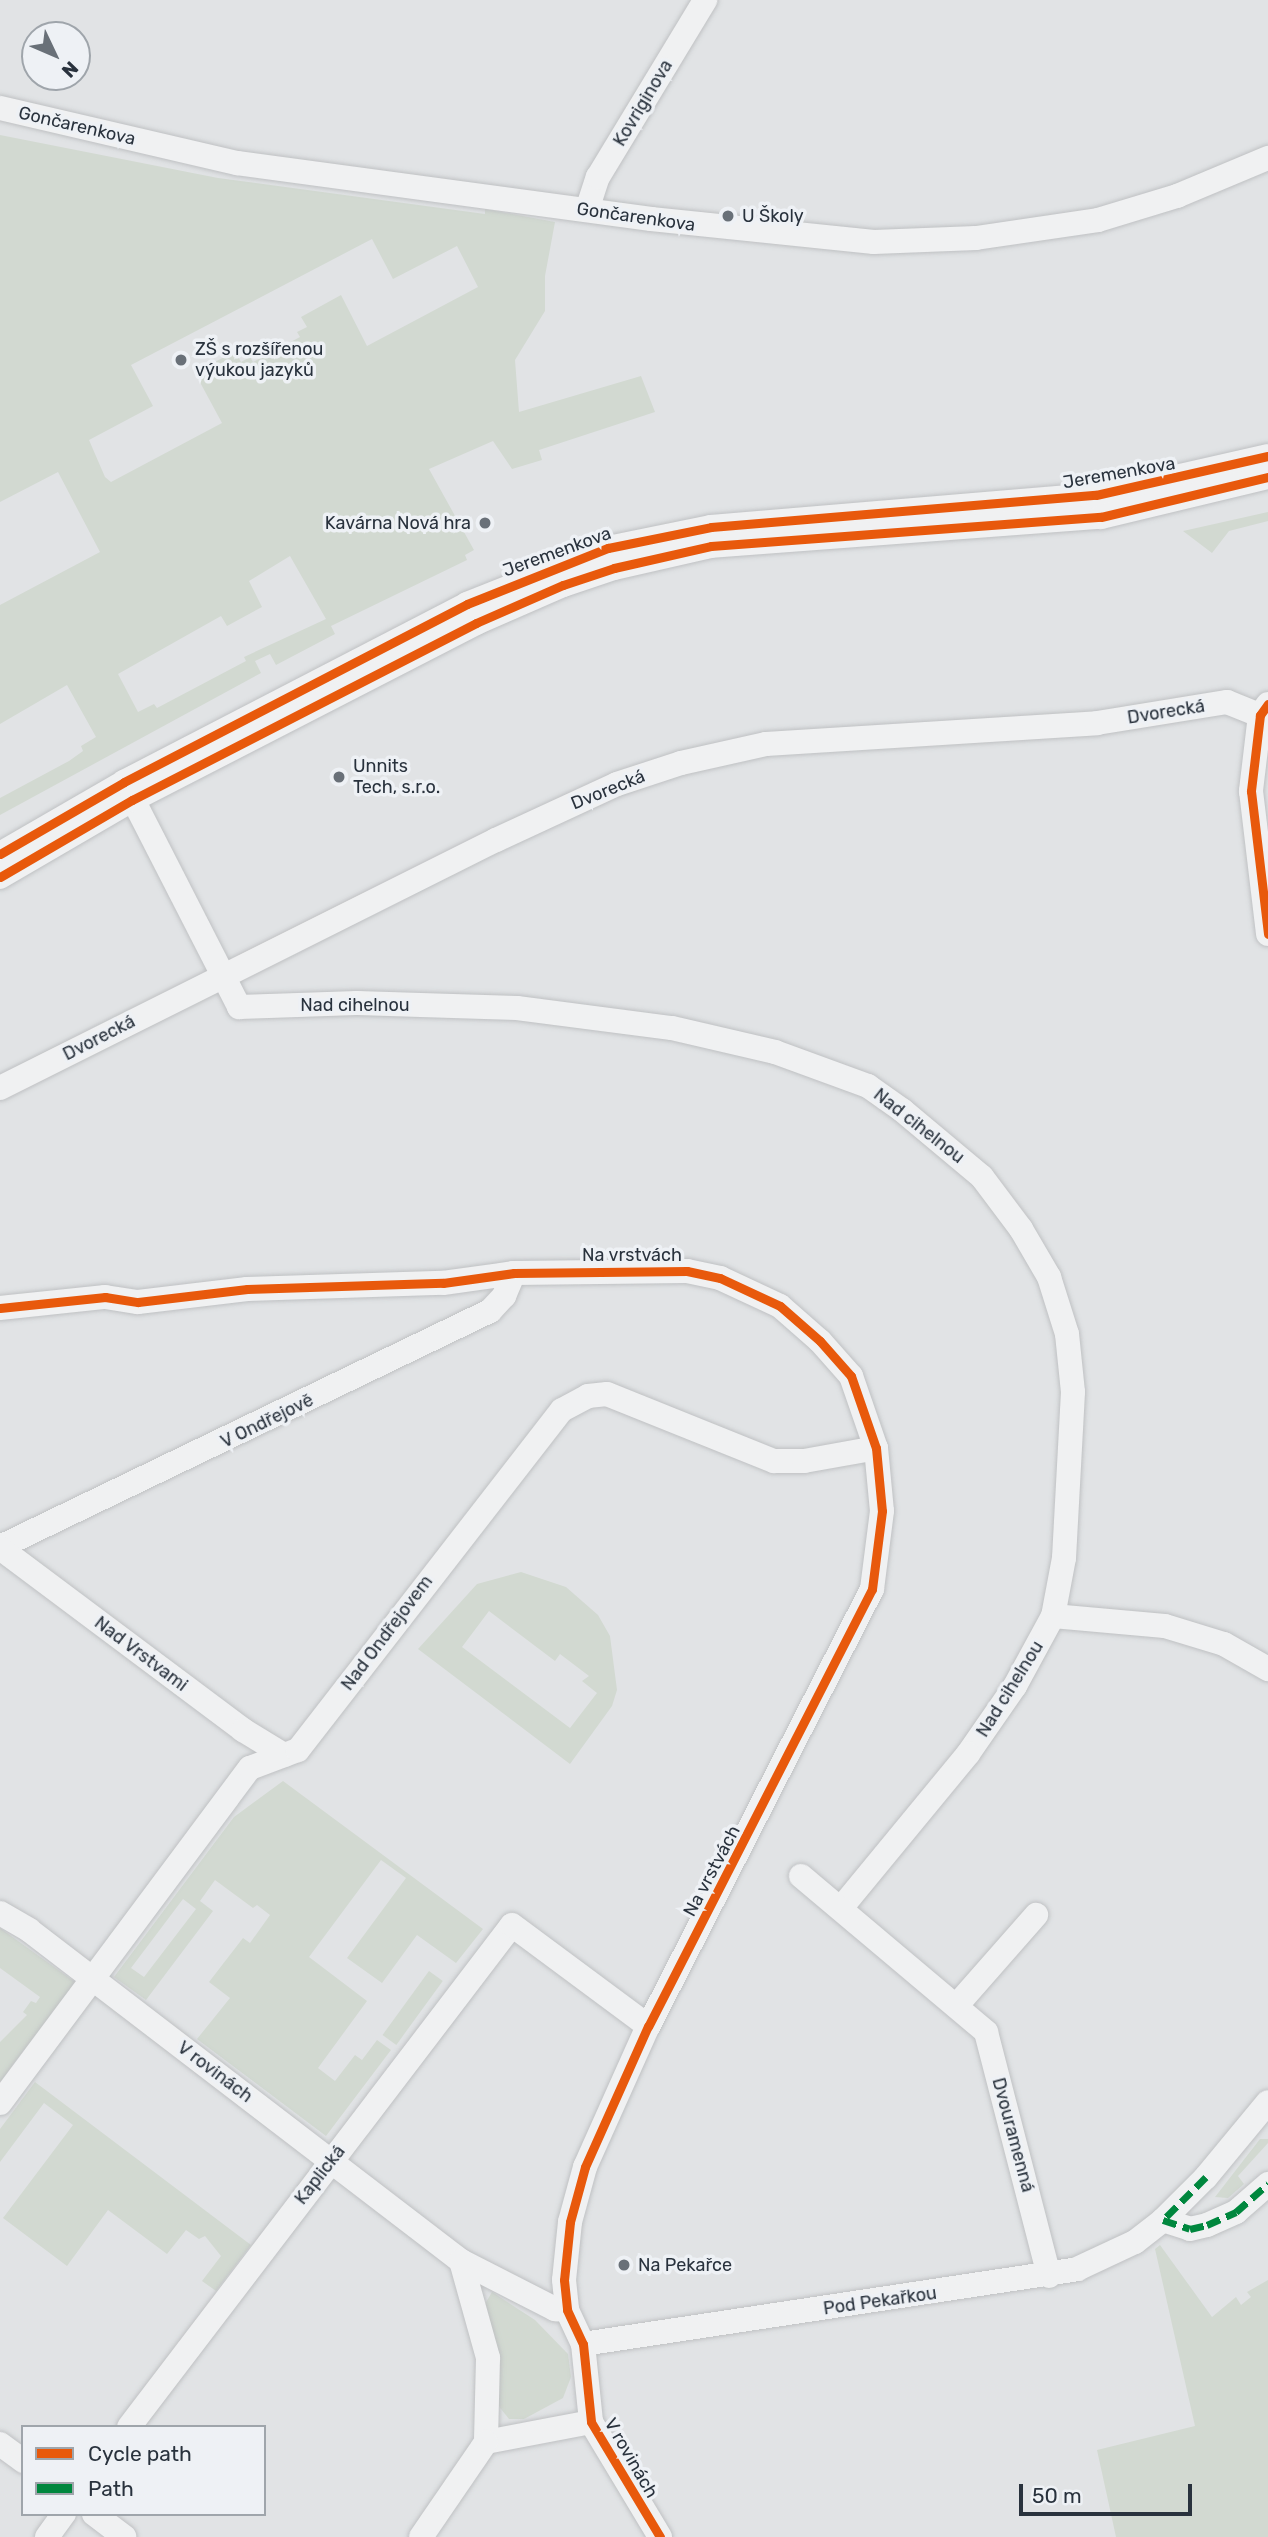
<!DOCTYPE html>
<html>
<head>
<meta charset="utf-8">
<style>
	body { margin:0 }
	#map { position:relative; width:1268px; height:2537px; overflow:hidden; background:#e1e3e5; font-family:Rubik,sans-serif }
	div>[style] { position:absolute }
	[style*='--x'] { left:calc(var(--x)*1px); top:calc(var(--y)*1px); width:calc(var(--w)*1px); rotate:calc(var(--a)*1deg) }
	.green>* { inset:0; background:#d2d9d1; transform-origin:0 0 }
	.roads { filter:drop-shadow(0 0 2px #bfc1c3) drop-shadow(0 0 2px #bfc1c3) }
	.minor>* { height:24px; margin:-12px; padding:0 12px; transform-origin:12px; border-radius:12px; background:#f0f1f2 }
	.quiet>* { height:7px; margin-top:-3.5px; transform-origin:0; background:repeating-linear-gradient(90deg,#00873e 0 14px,transparent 0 21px) }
	.cycleway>* { height:9px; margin:-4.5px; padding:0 4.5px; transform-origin:4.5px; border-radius:4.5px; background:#e8590c }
	.dots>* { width:19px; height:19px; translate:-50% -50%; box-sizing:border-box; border:4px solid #eef1f5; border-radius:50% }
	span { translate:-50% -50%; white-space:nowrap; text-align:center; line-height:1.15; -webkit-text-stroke:7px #eef1f5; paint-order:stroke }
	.street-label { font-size:18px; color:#29323d }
	.poi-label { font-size:18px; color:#29323d }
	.left { translate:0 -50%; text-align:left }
	.right { translate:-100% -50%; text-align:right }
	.legend { position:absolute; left:21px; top:2425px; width:245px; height:91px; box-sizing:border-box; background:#eef1f5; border:2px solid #9fa5ab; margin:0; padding:9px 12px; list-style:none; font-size:21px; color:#29323d }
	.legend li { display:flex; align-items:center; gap:14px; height:35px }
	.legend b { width:35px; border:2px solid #9fa5ab }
	.north { position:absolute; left:21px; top:21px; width:70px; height:70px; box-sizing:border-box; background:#eef1f5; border:2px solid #9fa5ab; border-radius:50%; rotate:134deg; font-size:19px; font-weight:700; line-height:28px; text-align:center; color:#29323d }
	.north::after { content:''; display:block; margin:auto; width:24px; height:32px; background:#697078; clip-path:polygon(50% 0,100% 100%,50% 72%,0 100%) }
	.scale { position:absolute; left:1019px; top:2484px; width:173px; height:32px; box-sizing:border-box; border:4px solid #29323d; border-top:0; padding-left:9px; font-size:21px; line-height:24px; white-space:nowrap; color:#29323d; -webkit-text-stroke:5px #eef1f5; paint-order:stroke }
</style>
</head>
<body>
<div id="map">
	<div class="green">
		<div style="clip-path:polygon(evenodd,0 135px,218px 178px,485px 214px,485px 209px,555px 222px,545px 276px,545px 311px,515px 360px,519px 412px,641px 376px,655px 412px,539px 450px,542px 460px,512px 469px,493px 441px,429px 469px,474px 550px,465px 555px,467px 560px,331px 626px,335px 634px,276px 665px,270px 654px,255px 661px,261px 673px,0 815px,0 798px,69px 761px,83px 751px,81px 746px,96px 737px,67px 685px,0 724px,0 605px,100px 552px,58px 472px,0 502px,0 135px,372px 239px,393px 279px,457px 246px,478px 287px,367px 346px,341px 295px,301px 317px,307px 327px,297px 332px,300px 337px,253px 362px,250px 357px,241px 362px,235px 351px,195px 373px,222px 423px,111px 482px,105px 477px,89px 440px,153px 406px,131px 365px,372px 239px,0 135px,290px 556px,326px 619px,244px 657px,246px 661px,157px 708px,154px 704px,138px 712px,118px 674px,221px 616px,227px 626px,262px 607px,249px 581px,290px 556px)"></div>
		<div style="clip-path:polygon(1268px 512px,1268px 521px,1229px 531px,1212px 553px,1183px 531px)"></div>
		<div style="clip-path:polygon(evenodd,521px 1572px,566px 1587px,598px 1615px,610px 1636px,617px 1690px,612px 1706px,570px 1764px,418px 1649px,477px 1584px,521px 1572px,489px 1611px,555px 1661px,560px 1654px,589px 1676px,582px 1681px,597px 1693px,570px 1728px,462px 1647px,489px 1611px)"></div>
		<div style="clip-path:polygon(evenodd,283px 1781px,483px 1929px,456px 1963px,417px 1935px,382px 1983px,347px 1958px,406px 1878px,381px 1860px,309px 1957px,367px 2001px,318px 2068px,335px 2081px,355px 2055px,362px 2060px,377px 2040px,391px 2050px,326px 2136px,197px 2039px,230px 1998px,209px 1982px,243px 1938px,250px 1943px,270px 1915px,257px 1905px,253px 1908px,215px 1880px,200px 1901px,213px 1911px,146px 2000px,114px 1977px,234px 1817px,283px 1781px,183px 1899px,196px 1909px,144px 1977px,131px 1968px,183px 1899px)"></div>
		<div style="clip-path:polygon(0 1928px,75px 1982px,0 2082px,0 2042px,27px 2015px,23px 2012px,31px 2001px,36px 2003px,40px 1997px,0 1968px)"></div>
		<div style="left:429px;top:1971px;width:17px;height:79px;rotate:36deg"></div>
		<div style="clip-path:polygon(35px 2082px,251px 2245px,216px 2291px,202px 2281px,221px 2256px,205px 2236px,199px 2239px,186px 2230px,167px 2254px,108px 2210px,67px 2266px,3px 2218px,73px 2125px,44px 2103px,0 2162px,0 2129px)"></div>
		<div style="clip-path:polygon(1260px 2139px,1268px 2139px,1268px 2143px,1238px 2176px,1244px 2184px,1228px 2198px,1215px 2197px)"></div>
		<div style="clip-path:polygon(1160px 2245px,1212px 2317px,1236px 2297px,1241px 2305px,1251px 2297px,1247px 2292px,1268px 2280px,1268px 2537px,1116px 2537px,1097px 2450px,1195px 2426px,1155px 2249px)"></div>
		<div style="clip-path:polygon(492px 2292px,535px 2320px,568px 2354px,571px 2377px,563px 2398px,524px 2419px,509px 2419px,497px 2404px,485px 2304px)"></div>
	</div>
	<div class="roads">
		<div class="minor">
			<div style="--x:0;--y:108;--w:243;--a:13.1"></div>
			<div style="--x:237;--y:163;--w:418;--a:7.7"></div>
			<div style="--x:651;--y:219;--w:224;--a:5.9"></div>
			<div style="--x:874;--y:242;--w:102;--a:-2.2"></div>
			<div style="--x:976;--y:238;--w:123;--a:-8.4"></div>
			<div style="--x:1098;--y:220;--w:83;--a:-16.9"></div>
			<div style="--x:1177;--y:196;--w:99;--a:-22.7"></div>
			<div style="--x:587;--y:210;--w:35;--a:-72"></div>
			<div style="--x:598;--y:177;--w:207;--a:-58.8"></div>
			<div style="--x:1268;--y:704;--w:14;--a:126"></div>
			<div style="--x:1260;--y:715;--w:77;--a:96.8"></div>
			<div style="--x:1251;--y:791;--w:144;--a:83.2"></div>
			<div style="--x:124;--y:782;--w:253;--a:62.9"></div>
			<div style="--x:239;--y:1007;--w:118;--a:-1.9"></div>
			<div style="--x:357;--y:1003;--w:160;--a:1.8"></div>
			<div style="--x:517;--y:1008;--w:156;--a:7.4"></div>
			<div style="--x:672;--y:1028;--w:106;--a:13.1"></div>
			<div style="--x:775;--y:1052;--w:99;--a:20.1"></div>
			<div style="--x:868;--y:1086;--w:42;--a:35.2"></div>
			<div style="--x:902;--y:1110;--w:104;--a:39.9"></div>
			<div style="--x:982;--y:1177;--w:65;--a:53.1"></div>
			<div style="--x:1021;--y:1229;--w:56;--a:59.7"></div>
			<div style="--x:1049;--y:1277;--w:60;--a:72.5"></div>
			<div style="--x:1067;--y:1334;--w:58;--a:84.1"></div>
			<div style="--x:1073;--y:1392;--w:166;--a:93.1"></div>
			<div style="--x:1064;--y:1558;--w:59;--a:100.7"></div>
			<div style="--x:1053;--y:1616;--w:80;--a:118.5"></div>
			<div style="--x:1015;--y:1686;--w:83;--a:124.7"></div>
			<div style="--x:968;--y:1754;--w:200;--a:129.5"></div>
			<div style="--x:0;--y:854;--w:143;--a:-30.1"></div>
			<div style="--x:124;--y:782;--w:386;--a:-27.4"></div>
			<div style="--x:467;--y:604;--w:152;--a:-21.7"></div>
			<div style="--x:608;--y:548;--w:105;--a:-11.5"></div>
			<div style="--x:711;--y:527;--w:386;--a:-4.8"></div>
			<div style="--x:1096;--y:495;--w:176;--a:-12.8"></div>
			<div style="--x:0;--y:877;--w:153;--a:-30.3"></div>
			<div style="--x:132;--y:800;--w:387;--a:-27.2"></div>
			<div style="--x:476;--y:623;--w:95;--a:-23.6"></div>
			<div style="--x:563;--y:585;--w:54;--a:-18.4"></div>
			<div style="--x:614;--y:568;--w:99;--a:-12.8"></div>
			<div style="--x:711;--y:546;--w:391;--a:-4.3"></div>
			<div style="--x:1101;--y:517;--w:172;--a:-13.5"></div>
			<div style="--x:0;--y:1088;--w:555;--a:-26.57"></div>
			<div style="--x:496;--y:840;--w:133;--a:-24.8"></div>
			<div style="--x:617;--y:784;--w:67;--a:-18.2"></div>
			<div style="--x:681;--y:763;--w:87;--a:-12.6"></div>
			<div style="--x:766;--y:744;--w:332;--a:-3.6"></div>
			<div style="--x:1097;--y:723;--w:132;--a:-9.2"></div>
			<div style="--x:1227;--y:702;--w:35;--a:22"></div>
			<div style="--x:0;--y:1308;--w:106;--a:-6"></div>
			<div style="--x:105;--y:1297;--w:33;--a:9"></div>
			<div style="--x:138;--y:1302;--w:110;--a:-6.8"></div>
			<div style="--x:247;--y:1289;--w:196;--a:-1.8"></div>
			<div style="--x:443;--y:1283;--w:72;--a:-8"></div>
			<div style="--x:514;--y:1273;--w:173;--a:-0.7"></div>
			<div style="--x:687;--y:1271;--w:34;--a:12"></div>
			<div style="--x:720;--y:1278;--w:66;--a:25"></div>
			<div style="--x:780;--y:1306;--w:53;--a:41.2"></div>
			<div style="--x:820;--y:1341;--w:47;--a:48.5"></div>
			<div style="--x:851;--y:1376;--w:76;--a:70.9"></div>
			<div style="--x:876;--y:1448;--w:63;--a:84.6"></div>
			<div style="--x:882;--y:1511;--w:79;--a:97.3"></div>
			<div style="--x:872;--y:1589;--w:491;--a:117.1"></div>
			<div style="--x:648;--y:2026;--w:154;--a:114.1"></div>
			<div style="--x:585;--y:2167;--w:57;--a:105.3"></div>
			<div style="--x:570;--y:2222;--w:58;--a:95.9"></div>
			<div style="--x:564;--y:2280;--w:30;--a:84"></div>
			<div style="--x:567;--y:2310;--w:38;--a:65"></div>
			<div style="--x:583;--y:2344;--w:78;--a:84.1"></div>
			<div style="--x:591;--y:2422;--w:134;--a:59"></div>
			<div style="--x:0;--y:1547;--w:544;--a:-25.72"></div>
			<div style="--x:490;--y:1311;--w:21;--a:-47"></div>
			<div style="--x:504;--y:1296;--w:25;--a:-67"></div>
			<div style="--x:0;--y:1548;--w:304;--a:36.8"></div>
			<div style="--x:243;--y:1730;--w:48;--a:31.4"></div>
			<div style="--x:1053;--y:1616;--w:112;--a:5.1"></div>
			<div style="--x:1165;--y:1626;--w:62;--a:17"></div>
			<div style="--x:1224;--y:1644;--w:51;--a:29.6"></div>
			<div style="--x:801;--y:1876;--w:242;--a:40.1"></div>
			<div style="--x:986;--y:2032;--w:252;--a:75.5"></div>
			<div style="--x:0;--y:1913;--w:34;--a:30"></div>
			<div style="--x:29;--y:1930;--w:544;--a:37.46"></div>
			<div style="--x:461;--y:2261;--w:106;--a:27.1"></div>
			<div style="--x:555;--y:2309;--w:12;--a:5"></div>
			<div style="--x:957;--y:2005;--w:120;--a:-48.7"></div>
			<div style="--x:0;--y:2103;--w:418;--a:-53.3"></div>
			<div style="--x:250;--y:1768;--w:51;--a:-20.6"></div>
			<div style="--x:298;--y:1750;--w:430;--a:-52.2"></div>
			<div style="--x:562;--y:1410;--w:30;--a:-28"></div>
			<div style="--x:588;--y:1396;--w:19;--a:-6"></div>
			<div style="--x:607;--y:1394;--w:180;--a:21.9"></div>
			<div style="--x:774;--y:1461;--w:30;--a:0"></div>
			<div style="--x:804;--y:1461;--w:73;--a:-10.2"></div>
			<div style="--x:1163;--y:2220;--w:28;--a:18"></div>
			<div style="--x:1190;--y:2229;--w:17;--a:-13"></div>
			<div style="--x:1207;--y:2225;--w:32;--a:-24"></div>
			<div style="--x:1236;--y:2212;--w:43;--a:-41.2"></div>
			<div style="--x:461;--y:2261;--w:101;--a:74.4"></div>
			<div style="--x:488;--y:2358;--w:84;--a:91.4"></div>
			<div style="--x:583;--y:2344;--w:500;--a:-8.6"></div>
			<div style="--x:1077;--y:2269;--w:64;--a:-25"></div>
			<div style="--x:1135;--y:2242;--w:36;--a:-38"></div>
			<div style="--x:1163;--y:2220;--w:61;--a:-45"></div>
			<div style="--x:1206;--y:2177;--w:97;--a:-50.4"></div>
			<div style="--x:129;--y:2427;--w:631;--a:-52.66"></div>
			<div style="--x:512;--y:1925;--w:169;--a:36.6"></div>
			<div style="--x:486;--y:2442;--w:107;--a:-10.8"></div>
			<div style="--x:0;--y:2444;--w:29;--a:36"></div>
			<div style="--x:94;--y:2514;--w:38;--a:37"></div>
			<div style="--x:47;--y:2537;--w:29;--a:-54"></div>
			<div style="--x:421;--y:2537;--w:115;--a:-55.6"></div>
		</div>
	</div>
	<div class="quiet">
		<div style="--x:1206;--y:2177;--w:61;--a:135"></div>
		<div style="--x:1163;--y:2220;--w:28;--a:18"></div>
		<div style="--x:1190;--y:2229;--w:17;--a:-13"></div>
		<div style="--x:1207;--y:2225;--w:32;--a:-24"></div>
		<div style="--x:1236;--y:2212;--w:43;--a:-41.2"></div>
	</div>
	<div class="cycleway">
		<div style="--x:1268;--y:704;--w:14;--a:126"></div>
		<div style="--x:1260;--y:715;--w:77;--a:96.8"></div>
		<div style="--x:1251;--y:791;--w:144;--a:83.2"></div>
		<div style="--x:0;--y:854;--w:143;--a:-30.1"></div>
		<div style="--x:124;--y:782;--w:386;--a:-27.4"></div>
		<div style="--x:467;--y:604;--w:152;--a:-21.7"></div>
		<div style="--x:608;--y:548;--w:105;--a:-11.5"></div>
		<div style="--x:711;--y:527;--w:386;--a:-4.8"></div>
		<div style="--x:1096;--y:495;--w:176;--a:-12.8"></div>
		<div style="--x:0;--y:877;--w:153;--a:-30.3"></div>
		<div style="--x:132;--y:800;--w:387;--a:-27.2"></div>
		<div style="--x:476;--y:623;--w:95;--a:-23.6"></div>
		<div style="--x:563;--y:585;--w:54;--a:-18.4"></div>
		<div style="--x:614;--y:568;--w:99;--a:-12.8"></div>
		<div style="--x:711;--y:546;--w:391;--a:-4.3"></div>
		<div style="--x:1101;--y:517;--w:172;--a:-13.5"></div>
		<div style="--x:0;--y:1308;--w:106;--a:-6"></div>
		<div style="--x:105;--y:1297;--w:33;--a:9"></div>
		<div style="--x:138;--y:1302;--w:110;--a:-6.8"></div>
		<div style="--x:247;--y:1289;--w:196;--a:-1.8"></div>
		<div style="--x:443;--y:1283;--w:72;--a:-8"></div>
		<div style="--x:514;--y:1273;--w:173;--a:-0.7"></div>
		<div style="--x:687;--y:1271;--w:34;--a:12"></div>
		<div style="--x:720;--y:1278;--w:66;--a:25"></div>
		<div style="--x:780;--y:1306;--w:53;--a:41.2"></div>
		<div style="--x:820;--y:1341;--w:47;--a:48.5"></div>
		<div style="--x:851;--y:1376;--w:76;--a:70.9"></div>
		<div style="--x:876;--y:1448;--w:63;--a:84.6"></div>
		<div style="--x:882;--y:1511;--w:79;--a:97.3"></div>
		<div style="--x:872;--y:1589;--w:491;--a:117.1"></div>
		<div style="--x:648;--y:2026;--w:154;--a:114.1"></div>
		<div style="--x:585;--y:2167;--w:57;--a:105.3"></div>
		<div style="--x:570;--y:2222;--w:58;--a:95.9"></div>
		<div style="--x:564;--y:2280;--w:30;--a:84"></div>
		<div style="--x:567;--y:2310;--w:38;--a:65"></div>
		<div style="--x:583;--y:2344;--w:78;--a:84.1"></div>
		<div style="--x:591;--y:2422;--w:134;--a:59"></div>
	</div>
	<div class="dots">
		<div style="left:728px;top:216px;background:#697078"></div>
		<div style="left:181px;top:360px;background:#697078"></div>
		<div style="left:485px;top:523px;background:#697078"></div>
		<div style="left:339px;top:777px;background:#697078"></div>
		<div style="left:624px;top:2265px;background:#697078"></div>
	</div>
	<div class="street-label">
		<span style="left:643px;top:103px;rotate:-59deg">Kovriginova</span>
		<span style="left:77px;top:126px;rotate:13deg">Gončarenkova</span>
		<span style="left:636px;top:217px;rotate:8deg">Gončarenkova</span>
		<span style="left:1119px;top:473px;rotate:-10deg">Jeremenkova</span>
		<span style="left:557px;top:552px;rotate:-20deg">Jeremenkova</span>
		<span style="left:1166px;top:712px;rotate:-9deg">Dvorecká</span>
		<span style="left:608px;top:790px;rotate:-22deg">Dvorecká</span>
		<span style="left:355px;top:1005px">Nad cihelnou</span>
		<span style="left:99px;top:1038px;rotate:-27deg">Dvorecká</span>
		<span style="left:919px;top:1126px;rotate:38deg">Nad cihelnou</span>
		<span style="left:632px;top:1255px">Na vrstvách</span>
		<span style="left:267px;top:1421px;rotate:-26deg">V Ondřejově</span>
		<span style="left:387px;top:1633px;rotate:-53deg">Nad Ondřejovem</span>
		<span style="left:141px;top:1654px;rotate:37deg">Nad Vrstvami</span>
		<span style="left:1010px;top:1689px;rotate:-58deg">Nad cihelnou</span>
		<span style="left:712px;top:1871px;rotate:-62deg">Na vrstvách</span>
		<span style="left:215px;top:2072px;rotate:37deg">V rovinách</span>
		<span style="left:1013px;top:2135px;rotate:75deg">Dvouramenná</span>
		<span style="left:320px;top:2175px;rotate:-52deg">Kaplická</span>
		<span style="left:880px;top:2301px;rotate:-8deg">Pod Pekařkou</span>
		<span style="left:631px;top:2458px;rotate:60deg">V rovinách</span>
	</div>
	<div class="poi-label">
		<span class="left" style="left:742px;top:216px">U Školy</span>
		<span class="left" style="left:195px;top:360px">ZŠ s rozšířenou<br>výukou jazyků</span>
		<span class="right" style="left:471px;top:523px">Kavárna Nová hra</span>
		<span class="left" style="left:353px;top:777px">Unnits<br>Tech, s.r.o.</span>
		<span class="left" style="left:638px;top:2265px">Na Pekařce</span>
	</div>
	<ul class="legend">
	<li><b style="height:9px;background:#e8590c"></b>Cycle path</li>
	<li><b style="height:9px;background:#00873e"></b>Path</li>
	</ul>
	<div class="north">N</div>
	<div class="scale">50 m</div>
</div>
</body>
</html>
